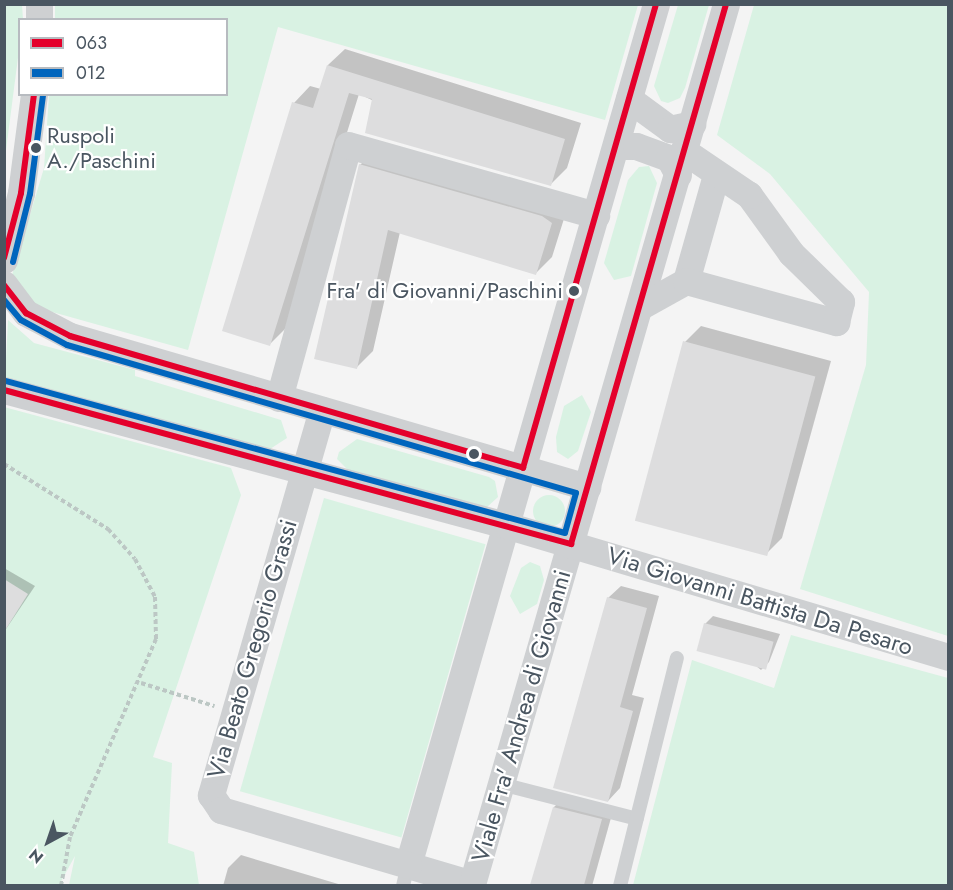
<!DOCTYPE html>
<html>
<head>
<meta charset="utf-8">
<style>
	body { margin:0 }
	#map { position:relative; width:953px; height:890px; overflow:hidden; background:#f4f4f4; font-family:Jost,sans-serif }
	div>[style] { position:absolute }
	[style*='--x'] { left:calc(var(--x)*1px); top:calc(var(--y)*1px); width:calc(var(--w)*1px); rotate:calc(var(--a)*1deg) }
	.green>* { inset:0; background:#d9f2e3; transform-origin:0 0 }
	.round { border-radius:50% }
	.shadow>* { inset:0; background:#0003 }
	.building>* { inset:0; background:#ddddde; transform-origin:0 0 }
	.path>* { height:4px; margin-top:-2px; transform-origin:0; background:repeating-linear-gradient(90deg,#bcc7c4 0 4.5px,transparent 0 7.5px) }
	.lane>* { height:14px; margin:-7px; padding:0 7px; transform-origin:7px; border-radius:7px; background:#ced0d2 }
	.street>* { height:27px; margin:-13.5px; padding:0 13.5px; transform-origin:13.5px; border-radius:13.5px; background:#ced0d2 }
	.bus-1>* { height:6px; margin:-3px; padding:0 3px; transform-origin:3px; border-radius:3px; background:#e4002b }
	.bus-2>* { height:6px; margin:-3px; padding:0 3px; transform-origin:3px; border-radius:3px; background:#0065bd }
	.dots>* { width:16px; height:16px; translate:-50% -50%; box-sizing:border-box; border:3px solid #fff; border-radius:50% }
	span { translate:-50% -50%; white-space:nowrap; text-align:center; line-height:1.15; -webkit-text-stroke:4.5px #fff; paint-order:stroke }
	.bus-label { font-size:22px; color:#4a5661 }
	.left { translate:0 -50%; text-align:left }
	.right { translate:-100% -50%; text-align:right }
	.street-label { font-size:24px; color:#4a5661 }
	.frame { position:absolute; inset:0; border:6px solid #4a5661; pointer-events:none }
	.legend { position:absolute; left:18px; top:18px; width:210px; height:78px; box-sizing:border-box; background:#fff; border:2px solid #b7bbc0; margin:0; padding:8px 10px; list-style:none; font-size:18px; color:#4a5661 }
	.legend li { display:flex; align-items:center; gap:12px; height:30px }
	.legend b { width:30px; border:2px solid #b7bbc0 }
	.north { position:absolute; left:18px; top:812px; width:60px; height:60px; -webkit-text-stroke:4px #fff; paint-order:stroke; rotate:220deg; font-size:16px; font-weight:700; line-height:24px; text-align:center; color:#4a5661 }
	.north::after { content:''; display:block; margin:auto; width:21px; height:27px; background:#4a5661; clip-path:polygon(50% 0,100% 100%,50% 72%,0 100%) }
</style>
</head>
<body>
<div id="map">
	<div class="green">
		<div style="clip-path:polygon(5px 4px,22px 5px,23px 19px,5px 158px)"></div>
		<div style="clip-path:polygon(55px 5px,638px 5px,605px 120px,278px 27px,188px 350px,38px 308px,12px 275px,44px 168px,49px 95px,226px 94px,226px 20px,55px 19px)"></div>
		<div style="clip-path:polygon(678px 5px,709px 5px,685px 88px,680px 98px,668px 103px,661px 101px,654px 86px)"></div>
		<div style="clip-path:polygon(754px 5px,948px 5px,948px 636px,800px 589px,866px 365px,869px 292px,770px 174px,717px 135px)"></div>
		<div style="clip-path:polygon(649px 166px,657px 183px,631px 276px,614px 280px,604px 263px,628px 180px,639px 167px)"></div>
		<div style="clip-path:polygon(8px 320px,34px 343px,135px 370px,135px 376px,281px 420px,287px 438px,270px 449px,5px 379px)"></div>
		<div style="clip-path:polygon(582px 395px,591px 412px,578px 451px,568px 459px,557px 452px,556px 437px,564px 406px)"></div>
		<div style="clip-path:polygon(4px 407px,231px 468px,241px 495px,153px 757px,172px 763px,168px 843px,194px 852px,199px 885px,69px 885px,75px 856px,59px 885px,5px 885px)"></div>
		<div style="clip-path:polygon(357px 439px,489px 477px,495px 481px,498px 497px,486px 508px,348px 470px,337px 459px,339px 452px)"></div>
		<div class="round" style="left:533px;top:495px;width:32px;height:32px"></div>
		<div style="left:324px;top:498px;width:168px;height:305px;rotate:16deg"></div>
		<div style="clip-path:polygon(530px 562px,540px 566px,544px 580px,537px 604px,520px 614px,510px 596px,521px 568px)"></div>
		<div style="clip-path:polygon(791px 635px,948px 678px,948px 885px,633px 885px,692px 660px,774px 688px)"></div>
	</div>
	<div class="shadow">
		<div style="clip-path:polygon(345px 49px,581px 123px,567px 168px,551px 184px,359px 94px,286px 328px,270px 344px,294px 103px,310px 86px,321px 89px,328px 65px)"></div>
		<div style="clip-path:polygon(377px 149px,568px 206px,552px 257px,536px 273px,400px 232px,373px 351px,357px 367px,360px 165px)"></div>
		<div style="clip-path:polygon(701px 326px,831px 361px,782px 538px,766px 554px,685px 342px)"></div>
		<div style="clip-path:polygon(4px 568px,35px 586px,4px 632px)"></div>
		<div style="clip-path:polygon(621px 586px,659px 596px,632px 695px,644px 698px,620px 788px,608px 801px,608px 598px)"></div>
		<div style="clip-path:polygon(713px 616px,780px 634px,769px 662px,761px 670px,705px 624px)"></div>
		<div style="clip-path:polygon(567px 795px,614px 807px,592px 886px,532px 886px,554px 807px)"></div>
		<div style="clip-path:polygon(241px 855px,345px 886px,223px 886px,228px 868px)"></div>
	</div>
	<div class="building">
		<div style="clip-path:polygon(327px 65px,565px 139px,551px 186px,365px 133px,372px 99px,349px 93px,270px 346px,222px 331px,292px 102px,313px 108px)"></div>
		<div style="clip-path:polygon(359px 164px,542px 216px,552px 223px,536px 275px,388px 230px,357px 369px,314px 359px)"></div>
		<div style="left:683px;top:341px;width:137px;height:186px;rotate:15deg"></div>
		<div style="clip-path:polygon(4px 579px,28px 594px,4px 632px)"></div>
		<div style="clip-path:polygon(607px 597px,647px 608px,620px 707px,633px 711px,608px 802px,553px 788px)"></div>
		<div style="left:704px;top:623px;width:72px;height:29px;rotate:15deg"></div>
		<div style="clip-path:polygon(553px 807px,602px 819px,584px 885px,530px 885px)"></div>
	</div>
	<div class="path">
		<div style="--x:4;--y:464;--w:123;--a:32"></div>
		<div style="--x:108;--y:529;--w:40;--a:48"></div>
		<div style="--x:135;--y:559;--w:43;--a:62.2"></div>
		<div style="--x:155;--y:597;--w:42;--a:88.6"></div>
		<div style="--x:156;--y:639;--w:216;--a:113.5"></div>
		<div style="--x:70;--y:837;--w:50;--a:100.4"></div>
		<div style="--x:141;--y:683;--w:77;--a:17.5"></div>
	</div>
	<div class="lane">
		<div style="--x:501;--y:784;--w:140;--a:14.4"></div>
		<div style="--x:403;--y:886;--w:22;--a:-77"></div>
		<div style="--x:620;--y:886;--w:235;--a:-76"></div>
	</div>
	<div class="street">
		<div style="--x:656;--y:4;--w:896;--a:106.07"></div>
		<div style="--x:408;--y:865;--w:67;--a:16.5"></div>
		<div style="--x:472;--y:884;--w:916;--a:-73.9"></div>
		<div style="--x:39;--y:20;--w:16;--a:-90"></div>
		<div style="--x:629;--y:99;--w:51;--a:36.2"></div>
		<div style="--x:670;--y:129;--w:23;--a:-13"></div>
		<div style="--x:616;--y:146;--w:20;--a:0"></div>
		<div style="--x:636;--y:146;--w:35;--a:20"></div>
		<div style="--x:669;--y:158;--w:19;--a:62"></div>
		<div style="--x:4;--y:260;--w:69;--a:-75.8"></div>
		<div style="--x:21;--y:193;--w:100;--a:-82.5"></div>
		<div style="--x:686;--y:281;--w:110;--a:-74.2"></div>
		<div style="--x:4;--y:284;--w:36;--a:53"></div>
		<div style="--x:26;--y:313;--w:50;--a:27.6"></div>
		<div style="--x:70;--y:336;--w:539;--a:16.28"></div>
		<div style="--x:641;--y:306;--w:51;--a:-29.1"></div>
		<div style="--x:686;--y:281;--w:156;--a:15.3"></div>
		<div style="--x:836;--y:322;--w:21;--a:-76"></div>
		<div style="--x:841;--y:302;--w:70;--a:-135.6"></div>
		<div style="--x:791;--y:253;--w:72;--a:-125.9"></div>
		<div style="--x:749;--y:195;--w:78;--a:-145.9"></div>
		<div style="--x:4;--y:390;--w:523;--a:15.07"></div>
		<div style="--x:509;--y:526;--w:458;--a:16.6"></div>
		<div style="--x:279;--y:398;--w:262;--a:-74.7"></div>
		<div style="--x:348;--y:145;--w:258;--a:15.8"></div>
		<div style="--x:322;--y:410;--w:401;--a:106.1"></div>
		<div style="--x:211;--y:795;--w:18;--a:56"></div>
		<div style="--x:221;--y:810;--w:195;--a:16.4"></div>
	</div>
	<div class="bus-1">
		<div style="--x:4;--y:258;--w:67;--a:-75.3"></div>
		<div style="--x:21;--y:193;--w:100;--a:-82.5"></div>
		<div style="--x:4;--y:285;--w:36;--a:52"></div>
		<div style="--x:26;--y:313;--w:50;--a:27.6"></div>
		<div style="--x:70;--y:336;--w:472;--a:16.2"></div>
		<div style="--x:523;--y:468;--w:483;--a:-74"></div>
		<div style="--x:4;--y:390;--w:588;--a:15.2"></div>
		<div style="--x:571;--y:544;--w:562;--a:-73.98"></div>
	</div>
	<div class="bus-2">
		<div style="--x:13;--y:262;--w:70;--a:-76"></div>
		<div style="--x:30;--y:194;--w:100;--a:-82.5"></div>
		<div style="--x:4;--y:300;--w:26;--a:50"></div>
		<div style="--x:21;--y:320;--w:52;--a:28.5"></div>
		<div style="--x:67;--y:345;--w:530;--a:16.21"></div>
		<div style="--x:576;--y:493;--w:41;--a:105.4"></div>
		<div style="--x:565;--y:533;--w:579;--a:-164.79"></div>
	</div>
	<div class="dots">
		<div style="left:36px;top:148px;background:#4a5661"></div>
		<div style="left:574px;top:291px;background:#4a5661"></div>
		<div style="left:474px;top:454px;background:#4a5661"></div>
	</div>
	<div class="bus-label">
		<span class="left" style="left:47px;top:148px">Ruspoli<br>A./Paschini</span>
		<span class="right" style="left:563px;top:291px">Fra' di Giovanni/Paschini</span>
	</div>
	<div class="street-label">
		<span style="left:760px;top:601px;rotate:17deg">Via Giovanni Battista Da Pesaro</span>
		<span style="left:252px;top:649px;rotate:-74deg">Via Beato Gregorio Grassi</span>
		<span style="left:521px;top:716px;rotate:-74deg">Viale Fra' Andrea di Giovanni</span>
	</div>
	<div class="frame"></div>
	<ul class="legend">
	<li><b style="height:8px;background:#e4002b"></b>063</li>
	<li><b style="height:8px;background:#0065bd"></b>012</li>
	</ul>
	<div class="north">N</div>
</div>
</body>
</html>
